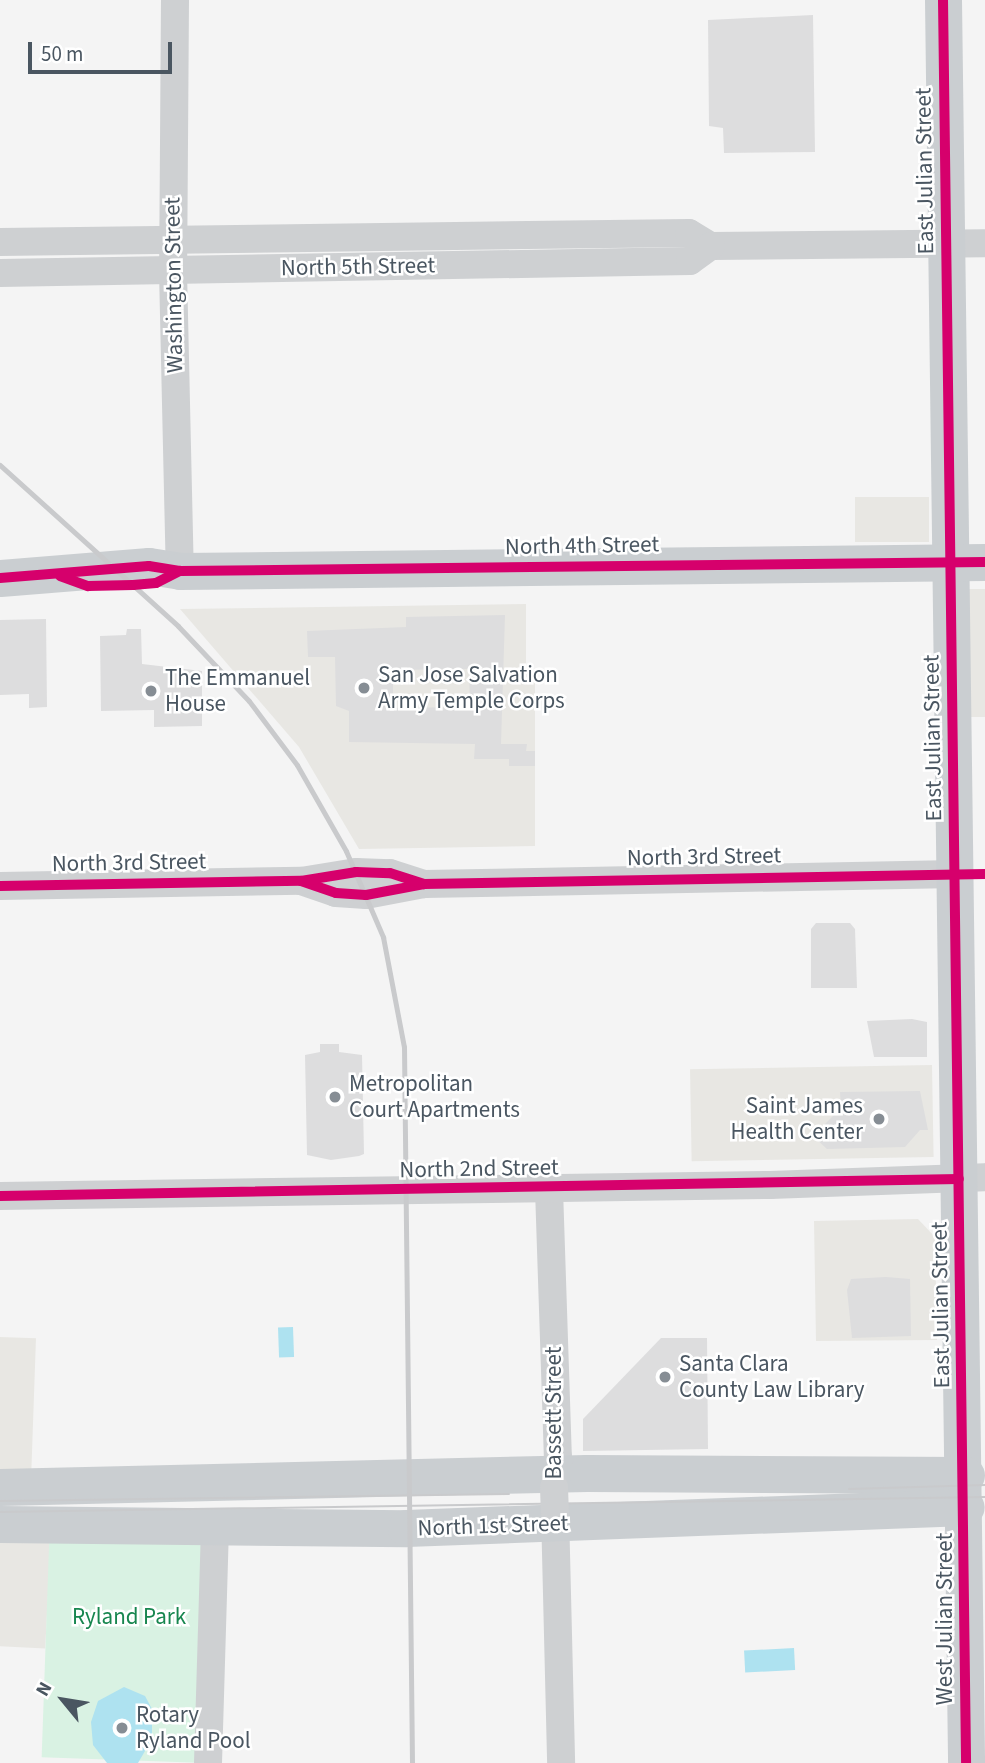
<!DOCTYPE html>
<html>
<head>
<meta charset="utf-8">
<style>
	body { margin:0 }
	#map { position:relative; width:985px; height:1763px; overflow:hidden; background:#f4f4f4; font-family:"Source Sans 3",sans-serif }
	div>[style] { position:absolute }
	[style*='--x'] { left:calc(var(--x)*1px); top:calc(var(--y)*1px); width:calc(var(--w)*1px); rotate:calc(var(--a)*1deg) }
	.commercial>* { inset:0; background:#e8e7e3; transform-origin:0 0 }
	.green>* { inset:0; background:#d9f2e3; transform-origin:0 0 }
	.water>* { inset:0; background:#aee2f0; transform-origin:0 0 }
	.building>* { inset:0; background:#ddddde }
	.minor>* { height:28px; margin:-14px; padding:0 14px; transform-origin:14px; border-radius:14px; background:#ced0d2 }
	.major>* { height:37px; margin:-18.5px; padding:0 18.5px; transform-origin:18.5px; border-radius:18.5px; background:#caced1 }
	.tram>* { height:2px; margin:-1px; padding:0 1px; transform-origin:1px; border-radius:1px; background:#c9cacc }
	.rail>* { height:5px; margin:-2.5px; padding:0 2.5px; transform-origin:2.5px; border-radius:2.5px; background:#c9cacc }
	.minor-bridge>* { height:28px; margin:-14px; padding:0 14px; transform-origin:14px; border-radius:14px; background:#ced0d2 }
	.cycleway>* { height:10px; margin:-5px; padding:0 5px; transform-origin:5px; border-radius:5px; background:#d6006c }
	.dots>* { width:19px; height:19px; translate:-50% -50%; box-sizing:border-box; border:4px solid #fff; border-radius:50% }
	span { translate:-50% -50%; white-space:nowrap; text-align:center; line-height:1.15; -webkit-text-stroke:5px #fff; paint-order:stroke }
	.street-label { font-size:23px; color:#4a5661 }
	.poi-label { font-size:23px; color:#4a5661 }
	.left { translate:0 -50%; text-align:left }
	.right { translate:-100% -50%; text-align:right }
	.park-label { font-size:23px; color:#17864f }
	.north { position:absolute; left:28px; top:1665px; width:70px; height:70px; -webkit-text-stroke:5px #fff; paint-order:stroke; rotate:300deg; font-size:19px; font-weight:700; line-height:28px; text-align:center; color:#4a5661 }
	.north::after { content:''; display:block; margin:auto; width:24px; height:32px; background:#4a5661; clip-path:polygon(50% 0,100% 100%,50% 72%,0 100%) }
	.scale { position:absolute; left:28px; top:42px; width:144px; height:32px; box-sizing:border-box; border:4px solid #4a5661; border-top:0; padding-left:9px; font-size:21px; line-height:24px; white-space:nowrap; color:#4a5661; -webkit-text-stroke:5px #fff; paint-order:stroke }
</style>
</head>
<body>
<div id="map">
	<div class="commercial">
		<div style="left:929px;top:497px;width:45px;height:74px;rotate:90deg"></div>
		<div style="left:967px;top:589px;width:18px;height:128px"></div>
		<div style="clip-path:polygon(526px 604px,526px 669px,535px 670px,535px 846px,359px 849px,299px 747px,180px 609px)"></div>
		<div style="left:932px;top:1065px;width:92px;height:242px;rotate:89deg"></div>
		<div style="clip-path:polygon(918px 1219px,935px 1237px,937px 1340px,816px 1341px,814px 1221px)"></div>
		<div style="left:0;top:1337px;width:36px;height:132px;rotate:2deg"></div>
		<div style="left:0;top:1536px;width:51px;height:110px;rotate:3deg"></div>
	</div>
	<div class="green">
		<div style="left:207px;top:1521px;width:242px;height:157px;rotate:92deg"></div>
	</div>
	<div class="water">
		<div style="left:293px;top:1327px;width:30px;height:15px;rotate:88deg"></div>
		<div style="left:794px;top:1648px;width:22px;height:50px;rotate:87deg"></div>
		<div style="clip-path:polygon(124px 1687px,145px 1696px,152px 1709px,152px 1739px,138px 1763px,107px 1763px,93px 1745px,91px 1722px,98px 1701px)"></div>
	</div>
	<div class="building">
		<div style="clip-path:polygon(813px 15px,815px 152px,724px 153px,723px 128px,709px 126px,708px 20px)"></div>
		<div style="clip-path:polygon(evenodd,505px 615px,501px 744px,527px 744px,526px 751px,535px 751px,535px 766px,509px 766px,509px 759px,474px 759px,475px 744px,349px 742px,349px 711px,336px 706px,335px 657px,308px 657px,307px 631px,406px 627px,406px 617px,505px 615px,469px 669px,470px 707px,393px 708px,393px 670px,469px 669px)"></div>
		<div style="clip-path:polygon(46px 619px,47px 707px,29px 708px,29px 694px,0 695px,0 620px)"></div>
		<div style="clip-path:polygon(127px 629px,141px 629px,142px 664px,202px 671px,202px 726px,154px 727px,154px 710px,101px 711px,100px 636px,126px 635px)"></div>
		<div style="clip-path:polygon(816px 923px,850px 923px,855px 929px,857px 988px,811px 988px,811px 929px)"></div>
		<div style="clip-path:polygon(912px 1019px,927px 1022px,927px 1057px,874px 1057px,867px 1021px)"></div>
		<div style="clip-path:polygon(320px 1044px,339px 1044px,339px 1052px,362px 1055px,364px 1154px,359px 1156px,331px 1160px,307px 1155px,305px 1055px,320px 1052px)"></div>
		<div style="clip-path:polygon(920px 1091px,928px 1130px,920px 1130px,905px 1147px,827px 1149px,813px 1136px,841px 1108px,840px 1092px)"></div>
		<div style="clip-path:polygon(886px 1277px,910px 1279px,911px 1336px,852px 1338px,847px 1290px,851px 1279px)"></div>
		<div style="clip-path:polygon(661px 1338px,707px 1338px,708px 1449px,583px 1451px,583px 1419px)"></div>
	</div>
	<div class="minor">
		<div style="--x:175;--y:0;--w:271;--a:90.4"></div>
		<div style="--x:173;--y:271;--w:300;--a:88.7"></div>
		<div style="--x:0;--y:242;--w:689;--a:-0.75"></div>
		<div style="--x:689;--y:233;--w:26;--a:31"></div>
		<div style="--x:711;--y:246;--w:274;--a:-0.6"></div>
		<div style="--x:0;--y:273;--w:690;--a:-1"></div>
		<div style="--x:690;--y:261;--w:26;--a:-36"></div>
		<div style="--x:301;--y:881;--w:37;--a:19"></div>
		<div style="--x:336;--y:893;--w:30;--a:4"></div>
		<div style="--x:366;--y:895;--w:59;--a:-10.7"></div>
		<div style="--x:424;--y:884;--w:532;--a:-1.08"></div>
		<div style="--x:0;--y:886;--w:301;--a:-1"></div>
		<div style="--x:301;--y:881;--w:56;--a:-9.3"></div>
		<div style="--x:356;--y:872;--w:34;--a:2"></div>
		<div style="--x:390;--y:873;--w:36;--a:18"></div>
		<div style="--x:549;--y:1189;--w:268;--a:88.1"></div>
		<div style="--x:558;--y:1457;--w:30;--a:98"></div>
		<div style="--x:0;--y:1196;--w:770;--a:-0.82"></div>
		<div style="--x:770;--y:1185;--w:215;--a:-2.1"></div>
		<div style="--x:555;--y:1512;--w:251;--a:88.6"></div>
		<div style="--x:208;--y:1763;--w:239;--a:-88.3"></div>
	</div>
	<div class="major">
		<div style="--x:943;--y:0;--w:1763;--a:89.25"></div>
		<div style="--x:0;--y:578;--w:149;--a:-4.6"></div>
		<div style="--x:149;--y:566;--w:31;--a:9"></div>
		<div style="--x:180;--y:571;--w:805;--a:-0.64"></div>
		<div style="--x:0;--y:1487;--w:587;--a:-1.37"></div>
		<div style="--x:587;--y:1473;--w:379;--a:0.3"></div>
		<div style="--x:0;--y:1524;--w:406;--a:0.6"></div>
		<div style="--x:406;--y:1528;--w:560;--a:-2.15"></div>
	</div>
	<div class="tram">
		<div style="--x:849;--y:1489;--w:136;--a:-1.7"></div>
		<div style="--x:0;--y:1501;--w:509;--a:-0.79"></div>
		<div style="--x:0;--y:1512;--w:985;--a:-0.87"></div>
	</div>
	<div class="rail">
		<div style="--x:0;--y:465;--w:240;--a:42.1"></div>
		<div style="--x:178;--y:626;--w:103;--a:46.6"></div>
		<div style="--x:249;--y:701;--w:80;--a:53.1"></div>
		<div style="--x:297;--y:765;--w:99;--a:60.3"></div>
		<div style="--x:346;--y:851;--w:94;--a:66.7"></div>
		<div style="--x:383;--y:937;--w:112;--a:79.2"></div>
		<div style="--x:404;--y:1047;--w:716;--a:89.36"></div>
	</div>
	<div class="minor-bridge">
		<div style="--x:554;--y:1487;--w:25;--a:88"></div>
	</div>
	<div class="cycleway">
		<div style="--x:943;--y:0;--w:1763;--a:89.25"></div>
		<div style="--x:60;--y:576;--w:30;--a:20"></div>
		<div style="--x:88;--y:586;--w:45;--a:-1.3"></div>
		<div style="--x:133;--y:585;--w:23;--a:-5"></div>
		<div style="--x:156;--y:583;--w:27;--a:-27"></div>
		<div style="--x:0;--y:578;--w:149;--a:-4.6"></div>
		<div style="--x:149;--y:566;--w:31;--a:9"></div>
		<div style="--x:180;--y:571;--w:805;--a:-0.64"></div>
		<div style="--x:301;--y:881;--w:37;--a:19"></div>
		<div style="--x:336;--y:893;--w:30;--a:4"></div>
		<div style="--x:366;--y:895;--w:59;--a:-10.7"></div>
		<div style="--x:424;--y:884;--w:561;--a:-1.02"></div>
		<div style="--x:0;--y:886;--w:301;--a:-1"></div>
		<div style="--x:301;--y:881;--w:56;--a:-9.3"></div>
		<div style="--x:356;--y:872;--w:34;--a:2"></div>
		<div style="--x:390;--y:873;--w:36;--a:18"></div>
		<div style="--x:0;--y:1196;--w:959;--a:-1.02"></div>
	</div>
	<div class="dots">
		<div style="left:364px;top:688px;background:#868d94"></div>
		<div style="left:151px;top:691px;background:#868d94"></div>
		<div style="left:335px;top:1097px;background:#868d94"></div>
		<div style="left:879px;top:1119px;background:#868d94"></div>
		<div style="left:665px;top:1377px;background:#868d94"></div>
		<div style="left:122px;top:1728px;background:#868d94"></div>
	</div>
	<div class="street-label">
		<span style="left:925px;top:171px;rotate:-91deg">East Julian Street</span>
		<span style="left:358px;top:267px;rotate:-1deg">North 5th Street</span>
		<span style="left:174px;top:285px;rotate:-91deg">Washington Street</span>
		<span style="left:582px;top:546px;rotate:-1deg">North 4th Street</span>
		<span style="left:933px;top:738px;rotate:-91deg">East Julian Street</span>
		<span style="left:704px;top:857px;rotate:-1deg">North 3rd Street</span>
		<span style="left:129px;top:863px;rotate:-1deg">North 3rd Street</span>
		<span style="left:479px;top:1169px;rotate:-1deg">North 2nd Street</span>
		<span style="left:941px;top:1305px;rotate:-91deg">East Julian Street</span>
		<span style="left:554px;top:1413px;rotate:-90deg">Bassett Street</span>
		<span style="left:493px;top:1526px;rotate:-2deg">North 1st Street</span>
		<span style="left:945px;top:1619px;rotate:-90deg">West Julian Street</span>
	</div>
	<div class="poi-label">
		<span class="left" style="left:378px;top:688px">San Jose Salvation<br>Army Temple Corps</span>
		<span class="left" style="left:165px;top:691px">The Emmanuel<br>House</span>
		<span class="left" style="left:349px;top:1097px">Metropolitan<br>Court Apartments</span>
		<span class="right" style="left:863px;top:1119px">Saint James<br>Health Center</span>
		<span class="left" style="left:679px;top:1377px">Santa Clara<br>County Law Library</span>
		<span class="left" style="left:136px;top:1728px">Rotary<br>Ryland Pool</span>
	</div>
	<div class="park-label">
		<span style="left:129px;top:1617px">Ryland Park</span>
	</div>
	<div class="north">N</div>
	<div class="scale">50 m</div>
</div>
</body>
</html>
